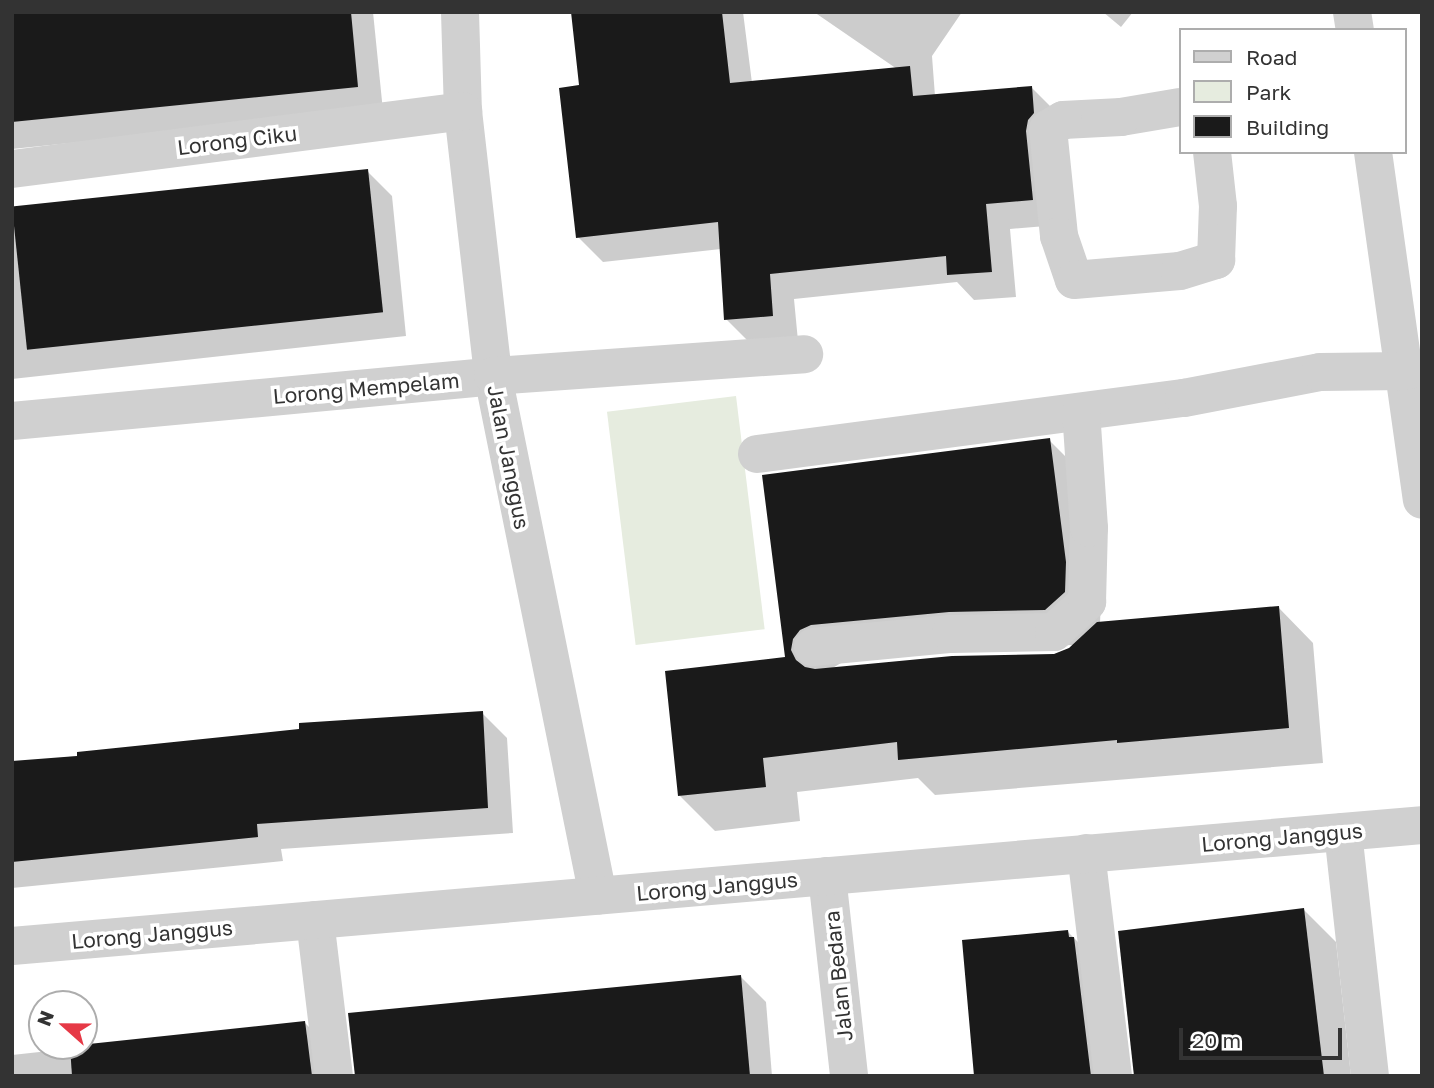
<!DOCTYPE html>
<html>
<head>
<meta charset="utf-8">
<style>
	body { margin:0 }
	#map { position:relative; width:1434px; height:1088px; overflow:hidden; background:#fff; font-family:"Golos Text",sans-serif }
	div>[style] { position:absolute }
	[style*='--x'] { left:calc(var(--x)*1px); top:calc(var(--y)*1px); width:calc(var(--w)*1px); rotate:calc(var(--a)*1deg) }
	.green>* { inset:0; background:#e6ecdf; transform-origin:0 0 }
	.shadow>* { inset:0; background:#0003 }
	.building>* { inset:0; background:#1a1a1a; transform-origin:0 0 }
	.minor>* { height:38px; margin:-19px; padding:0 19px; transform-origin:19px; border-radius:19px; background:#d0d0d0 }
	span { translate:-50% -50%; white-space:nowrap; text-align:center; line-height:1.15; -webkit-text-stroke:7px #fff; paint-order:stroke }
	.street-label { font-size:21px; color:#333 }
	.frame { position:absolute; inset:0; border:14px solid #333; pointer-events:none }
	.legend { position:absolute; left:1179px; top:28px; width:228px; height:126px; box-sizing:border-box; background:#fff; border:2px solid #adadad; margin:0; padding:9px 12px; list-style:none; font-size:21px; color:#333 }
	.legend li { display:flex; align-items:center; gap:14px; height:35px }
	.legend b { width:35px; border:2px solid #adadad }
	.north { position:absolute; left:28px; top:990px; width:70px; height:70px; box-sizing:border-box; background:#fff; border:2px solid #adadad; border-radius:50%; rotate:291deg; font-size:19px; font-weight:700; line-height:28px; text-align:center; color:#333 }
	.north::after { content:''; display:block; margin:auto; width:24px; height:32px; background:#e63946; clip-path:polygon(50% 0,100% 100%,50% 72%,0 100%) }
	.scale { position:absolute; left:1179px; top:1028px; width:163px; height:32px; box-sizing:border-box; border:4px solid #333; border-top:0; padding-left:9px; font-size:21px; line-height:24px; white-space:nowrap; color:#333; -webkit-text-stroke:5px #fff; paint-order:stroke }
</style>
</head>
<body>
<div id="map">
	<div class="green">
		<div style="left:736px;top:396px;width:235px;height:130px;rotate:83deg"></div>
	</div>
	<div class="shadow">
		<div style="clip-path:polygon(12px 12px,373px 12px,383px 111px,12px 149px)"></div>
		<div style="clip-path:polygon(573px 12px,743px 12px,752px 83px,897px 69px,814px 12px,962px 12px,932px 56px,935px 96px,1032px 88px,1057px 113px,1058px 225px,1010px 229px,1016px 297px,974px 300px,957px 282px,794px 299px,798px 341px,751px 344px,726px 319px,721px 249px,603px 262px,578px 237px,581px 87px)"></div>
		<div style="clip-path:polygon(1103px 12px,1133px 12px,1121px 27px)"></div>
		<div style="clip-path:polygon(367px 171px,392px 196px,406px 336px,12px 379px,12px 209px)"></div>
		<div style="clip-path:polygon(evenodd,1049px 440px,1084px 475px,1101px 598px,1100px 624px,1278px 607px,1313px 643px,1323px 763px,935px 795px,918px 778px,797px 792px,800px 821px,715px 831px,680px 796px,787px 659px,764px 477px,1049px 440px,1075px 645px,1055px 656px,831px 669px,846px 660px,985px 647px,1075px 645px)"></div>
		<div style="clip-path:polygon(482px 713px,507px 738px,513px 833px,281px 849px,283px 861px,12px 888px,12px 763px)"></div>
		<div style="clip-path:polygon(1304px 910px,1336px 942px,1351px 1076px,1136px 1076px)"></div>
		<div style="clip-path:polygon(1067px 931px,1099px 963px,1118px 1076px,976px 1076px)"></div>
		<div style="clip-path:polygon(740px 976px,766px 1002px,772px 1076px,355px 1076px)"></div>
		<div style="clip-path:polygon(305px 1023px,330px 1048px,333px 1076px,12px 1076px,12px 1055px)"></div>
	</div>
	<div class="building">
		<div style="clip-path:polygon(12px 12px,351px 12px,358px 87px,12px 122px)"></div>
		<div style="clip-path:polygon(571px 12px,722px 12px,730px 83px,910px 66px,913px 96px,1032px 86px,1034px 113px,1028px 120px,1026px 131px,1033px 200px,986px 204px,992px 272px,947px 275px,946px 256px,770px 274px,773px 316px,724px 320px,718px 222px,576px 238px,559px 88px,579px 85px)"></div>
		<div style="left:368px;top:169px;width:144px;height:358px;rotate:84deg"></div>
		<div style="clip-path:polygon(1050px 438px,1066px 562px,1065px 592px,1045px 610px,949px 612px,811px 625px,800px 630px,793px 639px,791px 650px,796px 660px,805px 667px,815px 669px,952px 656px,1054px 654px,1069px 648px,1097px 622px,1279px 606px,1289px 728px,1117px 743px,1117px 740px,898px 760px,897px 742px,763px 758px,766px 787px,678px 796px,665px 671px,785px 657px,762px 475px)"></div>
		<div style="clip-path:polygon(483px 711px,488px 808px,257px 824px,258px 837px,12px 862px,12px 761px,77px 756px,77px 752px,299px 729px,299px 723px)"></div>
		<div style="clip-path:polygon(1304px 908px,1324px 1076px,1134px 1076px,1118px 931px)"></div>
		<div style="clip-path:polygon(1068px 930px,1069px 937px,1074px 937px,1091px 1076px,974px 1076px,962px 940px)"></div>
		<div style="clip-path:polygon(741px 975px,750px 1076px,355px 1076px,348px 1013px)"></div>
		<div style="clip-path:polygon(305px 1021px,312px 1076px,72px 1076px,70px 1046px)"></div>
	</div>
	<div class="minor">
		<div style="--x:460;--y:12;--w:99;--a:88.3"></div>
		<div style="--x:463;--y:111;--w:267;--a:83.5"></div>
		<div style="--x:493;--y:376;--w:530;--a:78.58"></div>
		<div style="--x:1352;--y:12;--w:18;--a:81"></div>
		<div style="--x:1180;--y:107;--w:60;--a:170.4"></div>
		<div style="--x:1121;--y:117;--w:58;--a:177"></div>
		<div style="--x:1063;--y:120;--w:17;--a:149"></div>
		<div style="--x:1048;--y:129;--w:108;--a:84.1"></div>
		<div style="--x:1059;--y:236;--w:46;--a:71.2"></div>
		<div style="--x:1074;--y:280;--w:106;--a:-4.9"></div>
		<div style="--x:1180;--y:271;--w:38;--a:-17"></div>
		<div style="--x:1216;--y:260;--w:54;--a:-87.9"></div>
		<div style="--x:1218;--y:206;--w:54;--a:-96.3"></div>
		<div style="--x:1373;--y:152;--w:351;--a:82"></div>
		<div style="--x:12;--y:169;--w:455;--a:-7.3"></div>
		<div style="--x:12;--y:421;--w:483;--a:-5.3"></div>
		<div style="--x:493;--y:376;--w:312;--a:-4"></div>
		<div style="--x:757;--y:454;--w:431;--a:-7.5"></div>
		<div style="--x:1184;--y:398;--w:138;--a:-10.8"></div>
		<div style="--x:1320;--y:372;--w:86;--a:-0.7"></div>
		<div style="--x:813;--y:647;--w:139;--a:-5.4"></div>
		<div style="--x:951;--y:634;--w:103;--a:-1.1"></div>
		<div style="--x:1054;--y:632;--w:45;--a:-42.3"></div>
		<div style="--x:1087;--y:602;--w:74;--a:-88.5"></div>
		<div style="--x:1089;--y:528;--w:116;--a:-93.9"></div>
		<div style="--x:1343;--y:832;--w:245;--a:83.7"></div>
		<div style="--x:1086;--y:853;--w:225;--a:83.1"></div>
		<div style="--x:827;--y:876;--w:201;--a:83.7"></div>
		<div style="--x:315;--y:920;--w:157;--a:83.1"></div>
		<div style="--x:12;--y:946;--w:1415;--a:-4.9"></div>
	</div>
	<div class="street-label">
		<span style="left:237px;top:140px;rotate:-7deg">Lorong Ciku</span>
		<span style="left:366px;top:388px;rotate:-5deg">Lorong Mempelam</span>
		<span style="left:509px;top:457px;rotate:79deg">Jalan Janggus</span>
		<span style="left:1282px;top:837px;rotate:-5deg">Lorong Janggus</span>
		<span style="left:717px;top:886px;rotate:-5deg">Lorong Janggus</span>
		<span style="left:152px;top:934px;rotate:-5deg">Lorong Janggus</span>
		<span style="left:838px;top:976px;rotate:-96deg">Jalan Bedara</span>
	</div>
	<div class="frame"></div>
	<ul class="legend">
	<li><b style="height:9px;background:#d0d0d0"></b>Road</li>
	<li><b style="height:19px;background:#e6ecdf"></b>Park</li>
	<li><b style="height:19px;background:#1a1a1a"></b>Building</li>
	</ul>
	<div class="north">N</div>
	<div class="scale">20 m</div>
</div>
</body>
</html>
